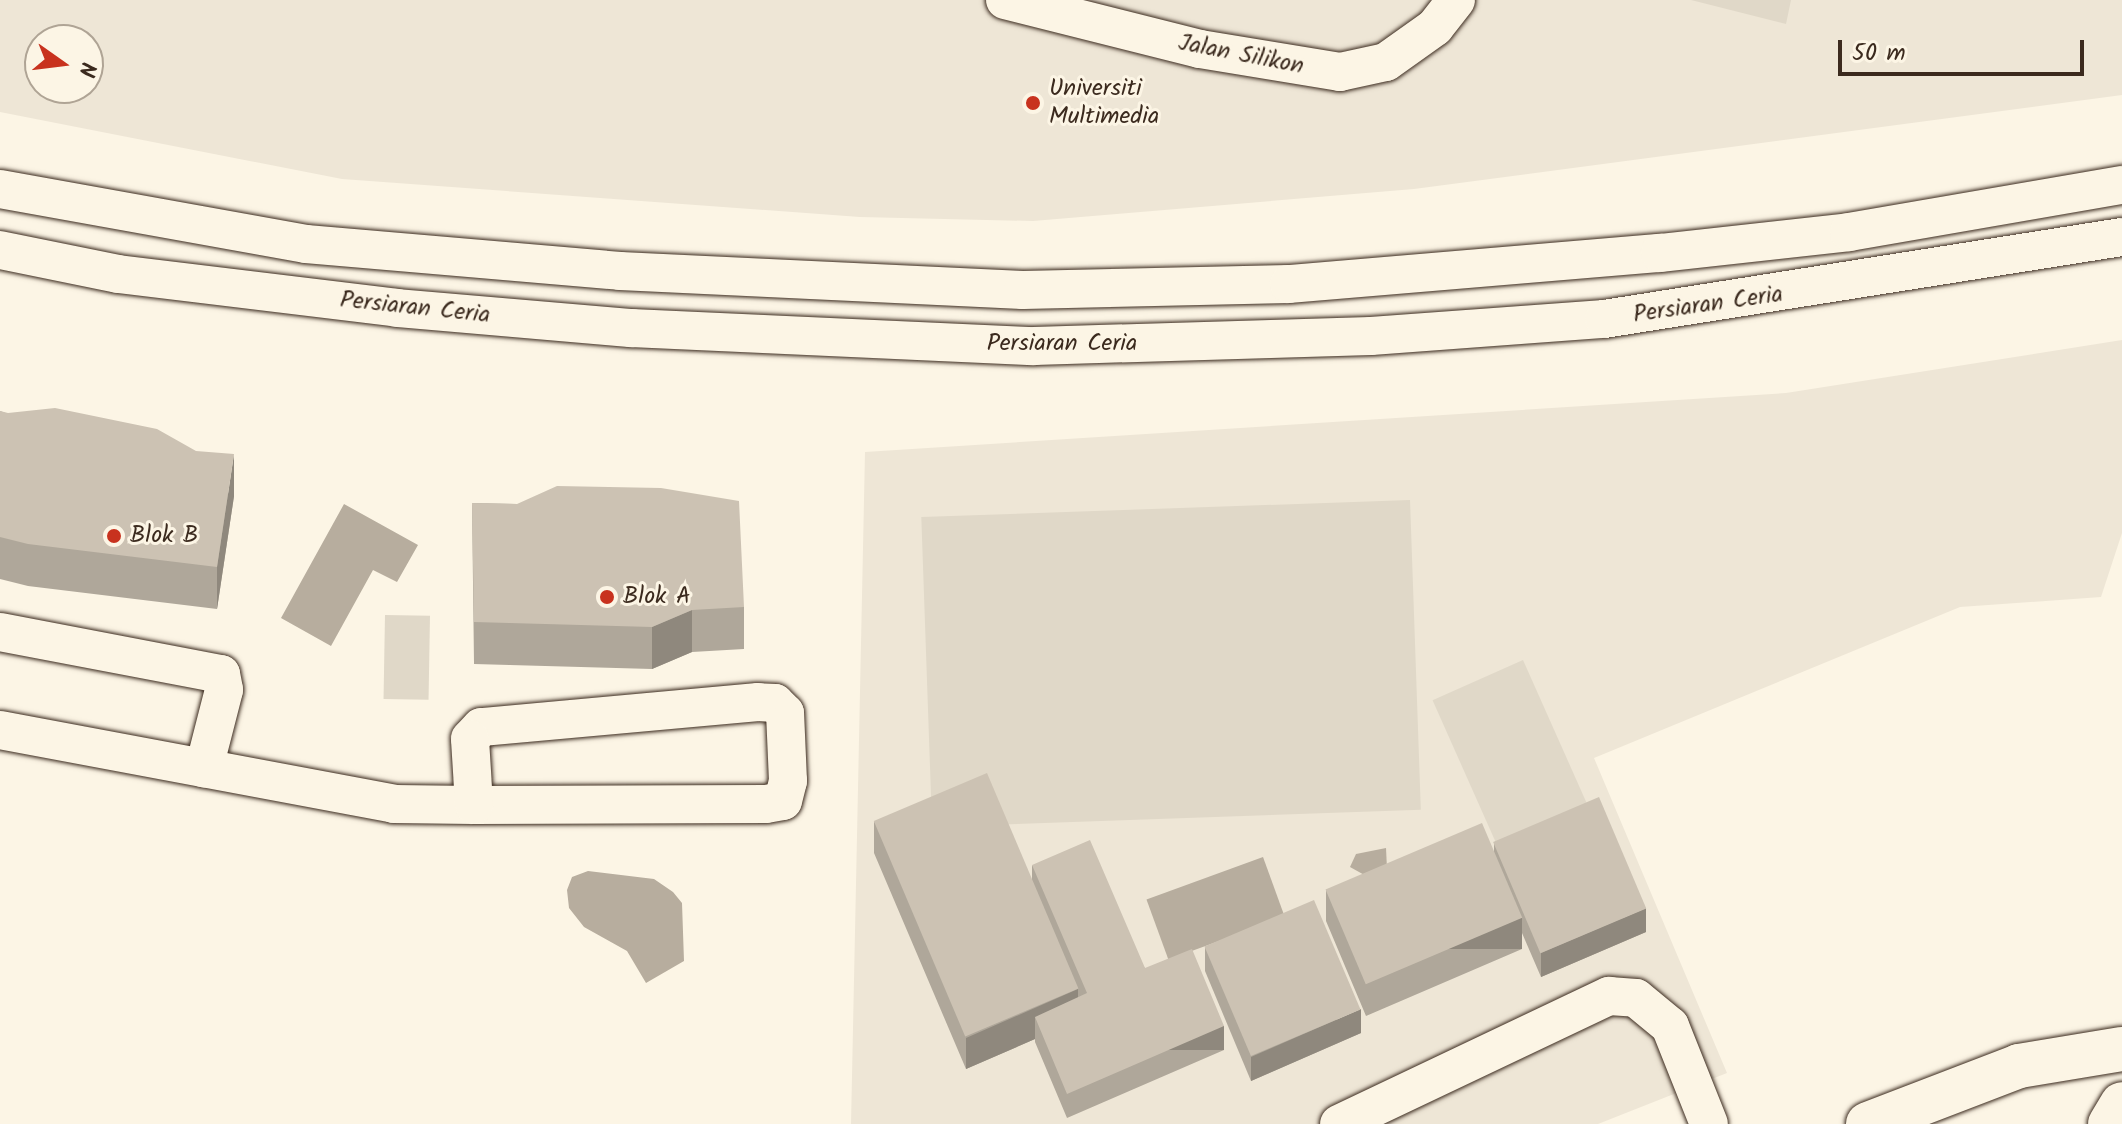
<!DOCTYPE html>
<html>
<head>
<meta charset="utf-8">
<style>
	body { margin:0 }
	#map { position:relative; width:2122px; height:1124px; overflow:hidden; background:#fcf5e5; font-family:Kalam,sans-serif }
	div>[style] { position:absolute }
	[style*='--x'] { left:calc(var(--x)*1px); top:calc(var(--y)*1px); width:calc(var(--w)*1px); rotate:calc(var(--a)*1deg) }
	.built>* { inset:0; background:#eee6d6 }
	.green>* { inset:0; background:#e0d8c8; transform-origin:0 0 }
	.water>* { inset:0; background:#b7ad9e; transform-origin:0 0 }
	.roads { filter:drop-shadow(0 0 2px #3b2a1e) drop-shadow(0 0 2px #3b2a1e) }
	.minor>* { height:38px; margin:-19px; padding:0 19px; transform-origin:19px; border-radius:19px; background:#fcf5e5 }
	.major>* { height:44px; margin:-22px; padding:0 22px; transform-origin:22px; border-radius:22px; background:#fcf5e5 }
	.wall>* { inset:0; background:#afa79a }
	.shaded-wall>* { inset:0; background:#8f887d; transform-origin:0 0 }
	.building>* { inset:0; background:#ccc2b3; transform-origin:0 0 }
	.dots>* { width:22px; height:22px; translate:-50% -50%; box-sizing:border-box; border:4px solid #fcf5e5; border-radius:50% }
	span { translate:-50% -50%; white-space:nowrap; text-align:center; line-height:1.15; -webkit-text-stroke:6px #fcf5e5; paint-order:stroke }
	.street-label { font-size:24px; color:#3b2a1e }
	.poi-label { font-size:24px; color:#3b2a1e }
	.left { translate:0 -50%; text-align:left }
	.north { position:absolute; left:24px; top:24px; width:80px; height:80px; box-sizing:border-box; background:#fcf5e5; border:2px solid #afa495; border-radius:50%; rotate:104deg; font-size:22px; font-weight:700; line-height:32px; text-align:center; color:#3b2a1e }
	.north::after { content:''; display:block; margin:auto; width:28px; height:36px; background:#c8321e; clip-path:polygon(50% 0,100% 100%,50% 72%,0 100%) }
	.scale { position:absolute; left:1838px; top:40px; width:246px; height:36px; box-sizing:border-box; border:4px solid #3b2a1e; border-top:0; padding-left:10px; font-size:24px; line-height:28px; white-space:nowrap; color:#3b2a1e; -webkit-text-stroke:6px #fcf5e5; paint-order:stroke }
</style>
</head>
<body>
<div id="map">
	<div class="built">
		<div style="clip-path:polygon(evenodd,0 0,2122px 0,2122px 95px,1414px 189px,1033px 221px,860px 217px,342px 179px,0 112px,0 0,40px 40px,88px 40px,88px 88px,40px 88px,40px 40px)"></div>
		<div style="clip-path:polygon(2122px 340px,2122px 533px,2101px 597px,1960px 607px,1594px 758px,1727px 1073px,1598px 1124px,851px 1124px,865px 452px,1786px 393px)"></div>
	</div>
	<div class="green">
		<div style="clip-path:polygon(1691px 0,1791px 0,1786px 24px)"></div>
		<div style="left:1410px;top:500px;width:310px;height:489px;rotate:88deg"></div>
		<div style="left:385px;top:615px;width:45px;height:84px;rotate:1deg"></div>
		<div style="left:1523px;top:660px;width:169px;height:99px;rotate:66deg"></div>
	</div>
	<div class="water">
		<div style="clip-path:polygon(344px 504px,418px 545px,397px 582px,373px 570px,331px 646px,281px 618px)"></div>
		<div style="clip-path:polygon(1386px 848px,1387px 869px,1368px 877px,1350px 867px,1356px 854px)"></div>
		<div style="left:1263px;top:857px;width:64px;height:124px;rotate:70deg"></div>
		<div style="clip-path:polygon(588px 871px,654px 879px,673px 892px,682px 903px,684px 961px,646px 983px,627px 951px,584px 927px,569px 908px,567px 890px,572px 877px)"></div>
	</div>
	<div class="roads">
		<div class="minor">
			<div style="--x:1005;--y:0;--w:201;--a:14.1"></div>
			<div style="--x:1200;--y:49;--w:142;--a:9.3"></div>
			<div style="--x:1340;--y:72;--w:47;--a:-12.3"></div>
			<div style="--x:1386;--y:62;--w:60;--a:-35.5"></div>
			<div style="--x:1435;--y:27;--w:34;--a:-52"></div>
			<div style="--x:0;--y:189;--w:311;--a:10.2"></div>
			<div style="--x:306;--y:244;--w:315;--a:4.9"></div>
			<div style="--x:620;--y:271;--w:403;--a:2.7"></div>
			<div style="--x:1023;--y:290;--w:266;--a:-1.3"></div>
			<div style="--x:1289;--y:284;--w:372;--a:-4.8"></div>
			<div style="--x:1660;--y:253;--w:190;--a:-6.3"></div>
			<div style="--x:1849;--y:232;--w:277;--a:-9.8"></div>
			<div style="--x:0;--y:250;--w:120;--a:11.5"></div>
			<div style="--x:118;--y:274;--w:281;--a:6.9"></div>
			<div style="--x:397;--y:308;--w:235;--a:4.9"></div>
			<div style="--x:631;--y:328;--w:403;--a:2.6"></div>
			<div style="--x:1034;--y:346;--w:337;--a:-1.7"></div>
			<div style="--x:1371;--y:336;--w:234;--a:-4.2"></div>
			<div style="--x:1604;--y:319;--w:524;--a:-9"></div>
			<div style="--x:0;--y:632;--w:225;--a:10.8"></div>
			<div style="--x:221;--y:674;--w:16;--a:79"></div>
			<div style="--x:224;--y:690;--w:81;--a:104.4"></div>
			<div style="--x:0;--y:730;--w:401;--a:10.6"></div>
			<div style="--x:394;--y:804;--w:80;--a:0.7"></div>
			<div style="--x:474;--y:805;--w:292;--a:-0.2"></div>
			<div style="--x:766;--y:804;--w:17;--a:-10"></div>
			<div style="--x:783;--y:801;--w:21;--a:-76"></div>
			<div style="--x:788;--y:781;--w:68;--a:-92.5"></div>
			<div style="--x:785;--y:713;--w:14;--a:-135"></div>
			<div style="--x:775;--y:703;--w:17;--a:-177"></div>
			<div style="--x:758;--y:702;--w:278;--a:174.8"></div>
			<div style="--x:481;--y:727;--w:16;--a:133"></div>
			<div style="--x:470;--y:739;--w:66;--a:86.5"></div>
			<div style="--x:1339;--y:1124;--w:299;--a:-25.4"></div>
			<div style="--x:1609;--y:996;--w:27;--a:4"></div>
			<div style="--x:1636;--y:998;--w:44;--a:39.5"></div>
			<div style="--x:1670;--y:1026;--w:105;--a:68.3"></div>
		</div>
		<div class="major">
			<div style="--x:1868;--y:1124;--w:162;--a:-21"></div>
			<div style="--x:2019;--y:1066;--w:104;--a:-9.4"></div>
			<div style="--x:2110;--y:1124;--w:23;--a:-59"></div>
		</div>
	</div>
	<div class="wall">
		<div style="clip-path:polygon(0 411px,234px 496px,217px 609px,28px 586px,0 579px)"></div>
		<div style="clip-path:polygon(472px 503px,517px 504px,744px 607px,744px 649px,692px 652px,652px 669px,474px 664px)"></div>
		<div style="clip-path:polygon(874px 822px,1032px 880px,1032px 865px,1145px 968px,1224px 1050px,1067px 1118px,1035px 1042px,1035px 1039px,966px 1069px,874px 853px)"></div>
		<div style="clip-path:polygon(1494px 843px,1646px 932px,1541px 977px,1522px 933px,1522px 949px,1366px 1016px,1326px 921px,1326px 890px,1494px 852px)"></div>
		<div style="clip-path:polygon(1205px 947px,1361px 1033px,1251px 1081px,1205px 971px)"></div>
	</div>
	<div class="shaded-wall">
		<div style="clip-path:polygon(234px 454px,234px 496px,217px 609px,217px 567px)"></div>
		<div style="clip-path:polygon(692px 610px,692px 652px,652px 669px,652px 627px)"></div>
		<div style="clip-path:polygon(1646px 908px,1646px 932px,1541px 977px,1541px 953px)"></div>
		<div style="left:1522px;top:918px;width:31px;height:170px;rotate:90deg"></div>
		<div style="clip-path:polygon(1078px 989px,1078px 1020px,1035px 1017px,1035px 1039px,966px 1069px,966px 1038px)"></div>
		<div style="clip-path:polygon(1361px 1009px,1361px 1033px,1251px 1081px,1251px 1057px)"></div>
		<div style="left:1224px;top:1026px;width:24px;height:171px;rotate:90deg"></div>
	</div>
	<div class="building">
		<div style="clip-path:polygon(55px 408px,157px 429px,196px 451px,234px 454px,217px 567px,28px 544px,0 537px,0 411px,8px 413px)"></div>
		<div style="clip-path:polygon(557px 486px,661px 488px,739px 501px,744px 607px,692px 610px,652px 627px,474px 622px,472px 503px,517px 504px)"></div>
		<div style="left:987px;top:773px;width:234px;height:123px;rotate:67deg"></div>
		<div style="left:1599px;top:797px;width:121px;height:115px;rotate:67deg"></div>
		<div style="left:1482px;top:823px;width:103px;height:170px;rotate:67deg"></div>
		<div style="clip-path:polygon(1090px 840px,1145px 968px,1192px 949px,1224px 1026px,1067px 1094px,1035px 1017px,1087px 993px,1032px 865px)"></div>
		<div style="left:1314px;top:900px;width:119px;height:119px;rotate:67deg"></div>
	</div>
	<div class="dots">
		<div style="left:1033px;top:103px;background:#c8321e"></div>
		<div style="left:114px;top:536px;background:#c8321e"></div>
		<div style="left:607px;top:597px;background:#c8321e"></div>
	</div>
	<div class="street-label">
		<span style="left:1241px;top:55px;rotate:11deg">Jalan Silikon</span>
		<span style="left:1708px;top:305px;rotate:-8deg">Persiaran Ceria</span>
		<span style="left:415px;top:308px;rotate:6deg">Persiaran Ceria</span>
		<span style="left:1062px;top:344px">Persiaran Ceria</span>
	</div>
	<div class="poi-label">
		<span class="left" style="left:1049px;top:103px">Universiti<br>Multimedia</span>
		<span class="left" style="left:130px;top:536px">Blok B</span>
		<span class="left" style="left:623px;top:597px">Blok A</span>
	</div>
	<div class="north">N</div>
	<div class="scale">50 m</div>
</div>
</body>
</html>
